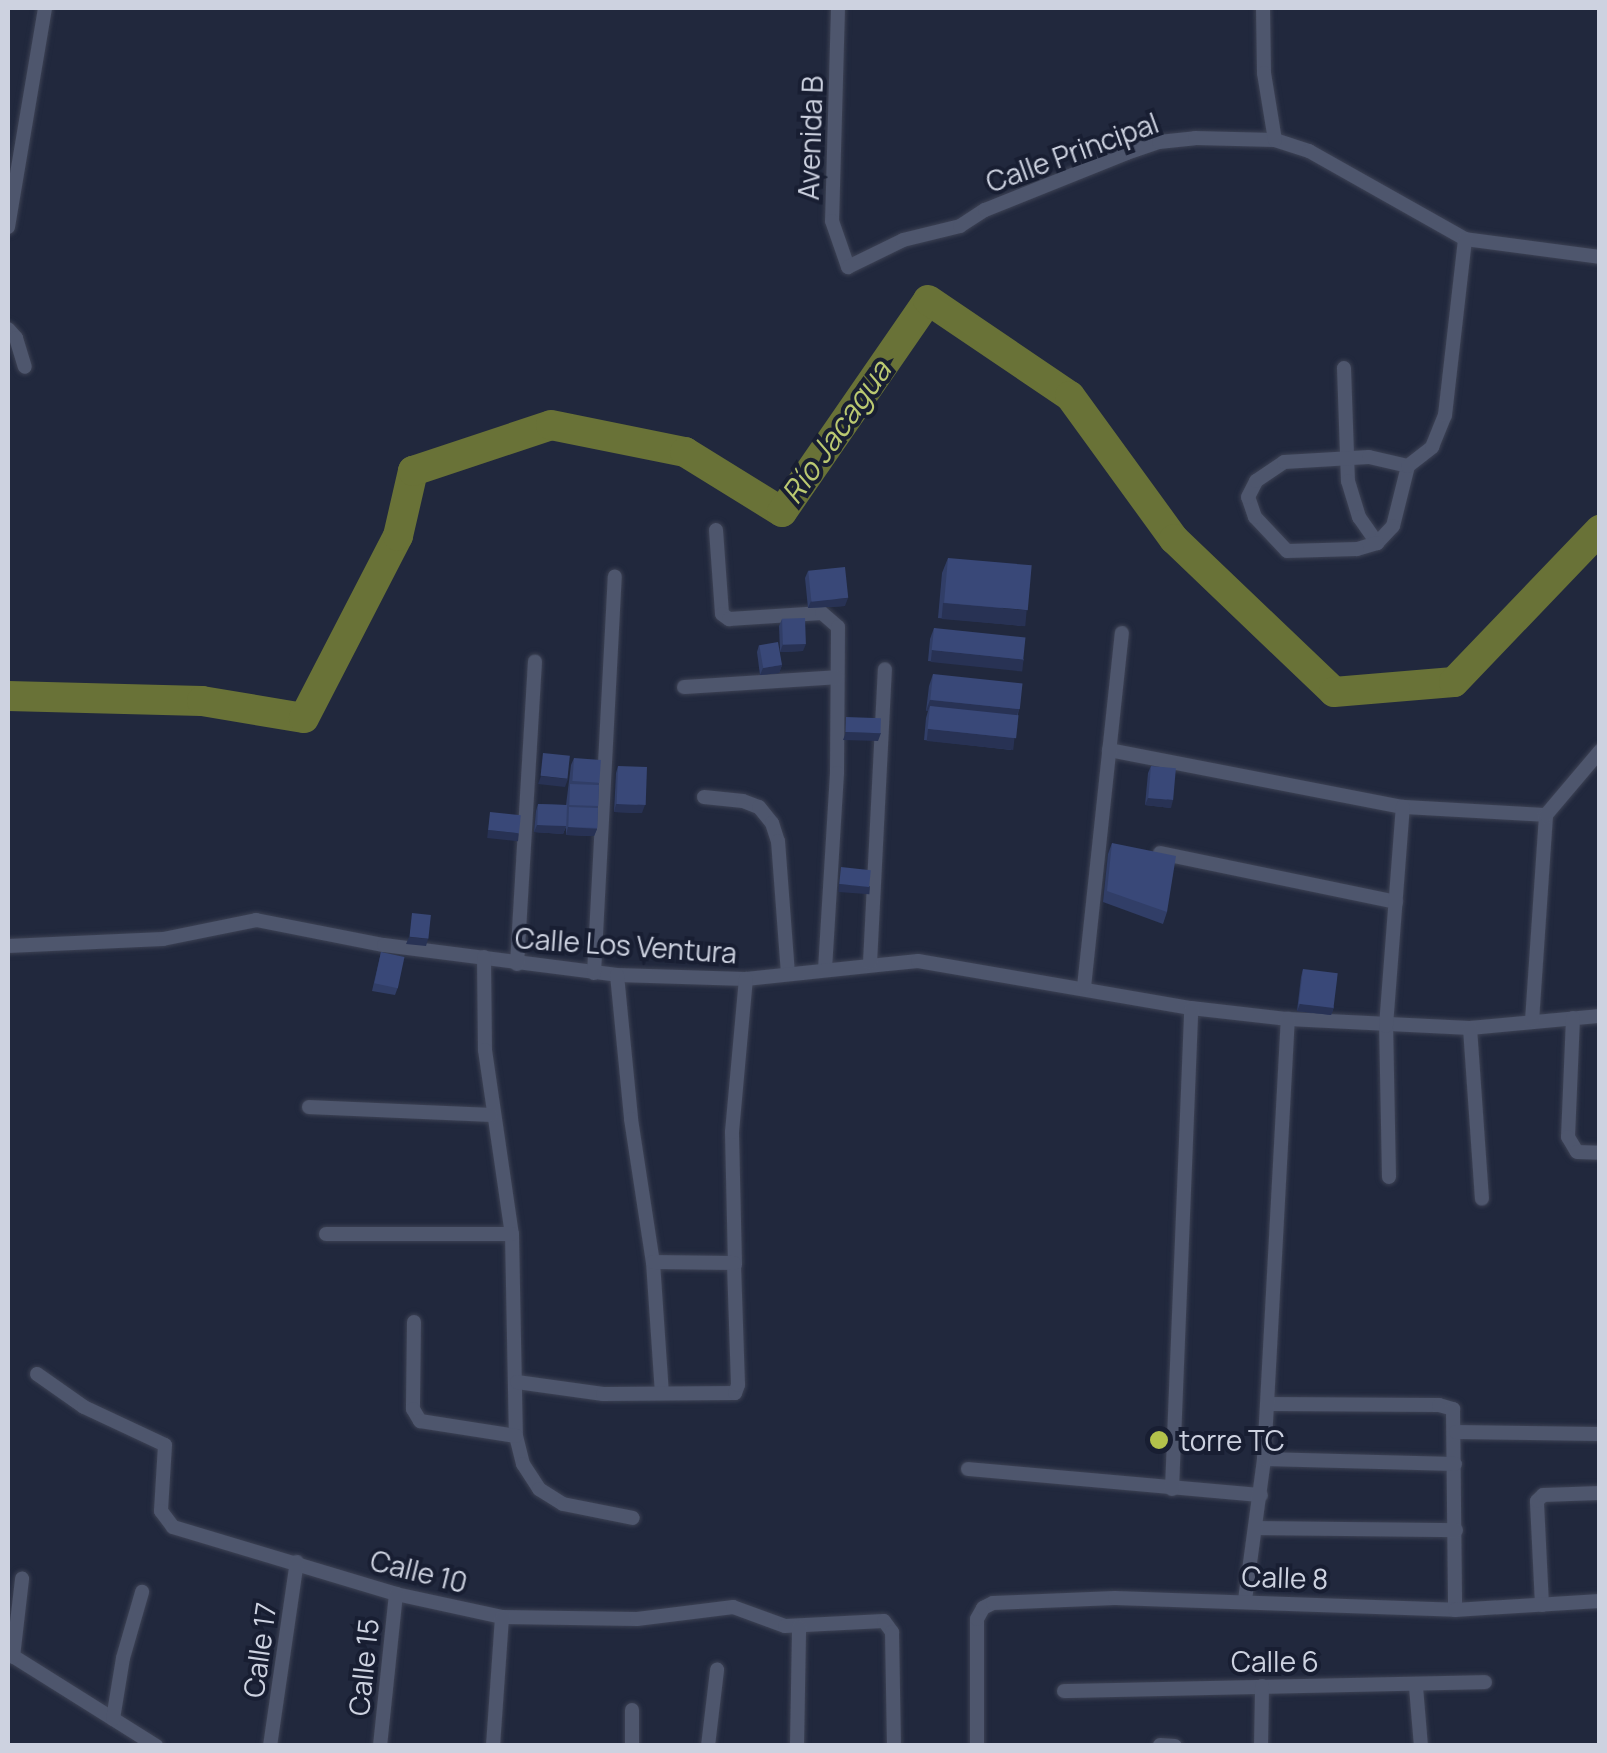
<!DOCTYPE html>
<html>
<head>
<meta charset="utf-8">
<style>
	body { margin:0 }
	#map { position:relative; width:1607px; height:1753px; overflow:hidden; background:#21283d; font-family:Manrope,sans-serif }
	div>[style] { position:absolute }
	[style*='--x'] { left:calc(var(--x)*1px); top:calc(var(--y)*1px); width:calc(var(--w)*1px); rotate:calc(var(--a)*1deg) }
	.river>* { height:30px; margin:-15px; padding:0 15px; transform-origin:15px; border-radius:15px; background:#697237 }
	.roads { filter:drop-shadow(0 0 2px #3d4254) drop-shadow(0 0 2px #3d4254) }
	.street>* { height:14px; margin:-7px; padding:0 7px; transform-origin:7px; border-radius:7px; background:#4e566d }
	.wall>* { inset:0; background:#313e67 }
	.shaded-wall>* { inset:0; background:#283254; transform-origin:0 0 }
	.building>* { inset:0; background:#394878; transform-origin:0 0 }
	.dots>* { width:28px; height:28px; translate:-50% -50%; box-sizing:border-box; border:5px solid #181e32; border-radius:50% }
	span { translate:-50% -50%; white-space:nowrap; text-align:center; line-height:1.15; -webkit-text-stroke:8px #181e32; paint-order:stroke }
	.street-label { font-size:28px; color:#cdd2e0 }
	.poi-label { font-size:28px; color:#cdd2e0 }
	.left { translate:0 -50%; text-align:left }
	.water-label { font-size:30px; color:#bbc971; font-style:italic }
	.frame { position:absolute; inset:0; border:10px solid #cdd2e0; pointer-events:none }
</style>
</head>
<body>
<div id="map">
	<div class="river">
		<div style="--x:8;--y:696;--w:194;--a:1.5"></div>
		<div style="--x:202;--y:701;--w:103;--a:9.5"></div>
		<div style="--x:304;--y:718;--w:205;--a:-62.7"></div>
		<div style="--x:398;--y:536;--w:67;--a:-77"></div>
		<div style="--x:413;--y:471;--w:145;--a:-18.4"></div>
		<div style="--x:551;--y:425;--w:137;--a:11.4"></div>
		<div style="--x:685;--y:452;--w:114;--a:31.7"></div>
		<div style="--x:782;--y:512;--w:257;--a:-55.4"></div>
		<div style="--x:928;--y:300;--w:171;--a:34.1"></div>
		<div style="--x:1070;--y:396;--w:177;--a:54"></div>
		<div style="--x:1174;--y:539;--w:221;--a:43.7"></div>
		<div style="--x:1334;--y:692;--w:120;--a:-4.8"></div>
		<div style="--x:1454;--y:682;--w:211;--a:-46.2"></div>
	</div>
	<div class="roads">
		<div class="street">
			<div style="--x:838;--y:8;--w:213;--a:91.6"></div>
			<div style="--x:832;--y:221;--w:49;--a:70.8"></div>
			<div style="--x:848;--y:267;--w:61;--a:-26.1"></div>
			<div style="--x:903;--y:240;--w:59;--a:-13.8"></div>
			<div style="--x:960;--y:226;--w:30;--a:-33"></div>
			<div style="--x:985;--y:210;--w:153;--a:-21.9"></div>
			<div style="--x:1127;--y:153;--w:34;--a:-19"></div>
			<div style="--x:1159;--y:142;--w:36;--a:-6"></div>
			<div style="--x:1195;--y:138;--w:80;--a:1.4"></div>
			<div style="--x:1275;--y:140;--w:36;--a:18"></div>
			<div style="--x:1309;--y:151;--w:179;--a:29.4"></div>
			<div style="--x:1465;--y:239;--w:136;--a:7.6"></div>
			<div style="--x:1263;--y:8;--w:65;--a:89.1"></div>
			<div style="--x:1264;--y:73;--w:68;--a:80.7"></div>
			<div style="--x:8;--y:227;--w:222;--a:-80.4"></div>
			<div style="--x:8;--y:329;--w:12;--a:48"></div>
			<div style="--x:16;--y:338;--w:30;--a:73"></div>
			<div style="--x:1344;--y:368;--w:113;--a:88"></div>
			<div style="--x:1348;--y:481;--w:38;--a:73"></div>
			<div style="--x:1359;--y:517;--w:32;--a:55"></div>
			<div style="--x:1408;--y:466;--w:62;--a:104"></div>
			<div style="--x:1393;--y:526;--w:23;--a:133"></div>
			<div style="--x:1377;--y:543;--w:21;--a:163"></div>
			<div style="--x:1357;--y:549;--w:70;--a:178.4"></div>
			<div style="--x:1287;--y:551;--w:47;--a:-133.3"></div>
			<div style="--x:1255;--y:517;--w:21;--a:-109"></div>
			<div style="--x:1248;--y:497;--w:18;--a:-63"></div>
			<div style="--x:1256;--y:481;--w:34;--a:-34"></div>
			<div style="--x:1284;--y:462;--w:85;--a:-3.4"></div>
			<div style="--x:1369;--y:457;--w:40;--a:13"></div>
			<div style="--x:1408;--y:466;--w:31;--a:-38"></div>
			<div style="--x:1432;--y:447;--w:35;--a:-68"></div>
			<div style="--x:1445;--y:415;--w:177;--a:-83.5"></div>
			<div style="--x:716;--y:530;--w:84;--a:85.9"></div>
			<div style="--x:722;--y:614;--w:9;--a:36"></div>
			<div style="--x:729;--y:619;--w:93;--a:-3.7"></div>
			<div style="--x:822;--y:613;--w:21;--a:41"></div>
			<div style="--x:838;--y:627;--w:146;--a:90.4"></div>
			<div style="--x:837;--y:773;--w:196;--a:93.5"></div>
			<div style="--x:684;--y:687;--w:153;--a:-3.7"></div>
			<div style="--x:1109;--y:750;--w:299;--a:11"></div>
			<div style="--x:1403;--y:807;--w:143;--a:3.2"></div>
			<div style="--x:704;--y:797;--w:39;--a:6"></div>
			<div style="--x:743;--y:801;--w:17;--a:21"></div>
			<div style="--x:759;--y:807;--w:21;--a:51"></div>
			<div style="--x:772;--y:823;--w:19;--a:72"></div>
			<div style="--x:778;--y:841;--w:132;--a:85.7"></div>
			<div style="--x:1160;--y:853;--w:241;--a:11.7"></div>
			<div style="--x:8;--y:946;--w:155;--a:-2.6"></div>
			<div style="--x:163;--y:939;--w:95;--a:-11.5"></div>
			<div style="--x:256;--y:920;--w:130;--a:11.1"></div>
			<div style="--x:384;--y:945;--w:235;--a:7.3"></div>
			<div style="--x:617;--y:975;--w:129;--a:1.8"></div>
			<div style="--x:746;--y:979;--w:173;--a:-6"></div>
			<div style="--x:918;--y:961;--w:277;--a:9.8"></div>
			<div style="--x:1191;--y:1008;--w:98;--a:6.5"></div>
			<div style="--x:1288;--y:1019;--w:182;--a:2.8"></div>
			<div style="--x:1470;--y:1028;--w:131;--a:-5.3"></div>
			<div style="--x:484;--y:957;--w:93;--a:89.4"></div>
			<div style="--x:485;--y:1050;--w:186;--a:81.7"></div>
			<div style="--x:512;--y:1234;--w:202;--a:88.9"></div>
			<div style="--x:516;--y:1436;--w:29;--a:76"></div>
			<div style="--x:523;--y:1464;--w:30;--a:57"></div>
			<div style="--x:539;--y:1489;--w:28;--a:32"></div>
			<div style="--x:563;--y:1504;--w:71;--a:11.3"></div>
			<div style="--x:870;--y:963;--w:294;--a:-87.1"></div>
			<div style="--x:517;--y:964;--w:303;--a:-86.6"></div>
			<div style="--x:594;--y:973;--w:397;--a:-87"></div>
			<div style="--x:617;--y:975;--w:145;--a:84.4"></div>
			<div style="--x:631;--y:1119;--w:145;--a:81.3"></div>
			<div style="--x:653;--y:1262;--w:131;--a:86.1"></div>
			<div style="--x:1084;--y:987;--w:356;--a:-83.9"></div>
			<div style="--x:1573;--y:1018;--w:119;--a:92.4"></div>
			<div style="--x:1568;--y:1137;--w:17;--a:59"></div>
			<div style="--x:1577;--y:1152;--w:23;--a:2"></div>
			<div style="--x:1532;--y:1021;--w:206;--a:-86.1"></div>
			<div style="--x:1546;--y:815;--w:84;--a:-49.8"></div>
			<div style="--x:1470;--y:1028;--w:171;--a:86"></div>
			<div style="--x:309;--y:1107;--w:182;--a:2.5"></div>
			<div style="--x:1389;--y:1177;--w:151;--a:-91.1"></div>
			<div style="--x:1386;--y:1026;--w:220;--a:-85.6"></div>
			<div style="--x:326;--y:1234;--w:186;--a:0"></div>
			<div style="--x:735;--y:1265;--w:133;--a:-91.3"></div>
			<div style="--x:732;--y:1132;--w:154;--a:-84.8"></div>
			<div style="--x:414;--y:1322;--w:87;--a:90.7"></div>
			<div style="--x:413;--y:1409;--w:14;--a:60"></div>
			<div style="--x:420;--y:1421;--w:97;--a:8.9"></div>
			<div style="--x:37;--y:1374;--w:57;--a:35.1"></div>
			<div style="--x:84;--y:1407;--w:89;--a:25.1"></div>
			<div style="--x:165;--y:1445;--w:66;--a:93.5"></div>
			<div style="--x:161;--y:1511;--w:20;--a:53"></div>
			<div style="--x:173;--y:1527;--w:233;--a:16.7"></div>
			<div style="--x:396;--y:1594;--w:108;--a:12.2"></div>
			<div style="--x:502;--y:1617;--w:135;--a:0.8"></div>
			<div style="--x:637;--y:1619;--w:97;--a:-7.1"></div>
			<div style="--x:733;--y:1607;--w:55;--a:20.1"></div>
			<div style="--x:785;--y:1626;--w:99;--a:-2.9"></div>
			<div style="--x:884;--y:1621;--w:14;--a:54"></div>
			<div style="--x:892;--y:1632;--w:114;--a:89"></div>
			<div style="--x:517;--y:1382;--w:87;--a:7.9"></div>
			<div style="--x:603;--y:1394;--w:132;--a:-0.4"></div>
			<div style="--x:735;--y:1393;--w:9;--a:-69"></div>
			<div style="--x:738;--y:1385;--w:122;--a:-91.9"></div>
			<div style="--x:734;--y:1263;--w:81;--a:-179.3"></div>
			<div style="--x:1268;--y:1404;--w:171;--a:0.3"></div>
			<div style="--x:1439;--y:1405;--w:15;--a:16"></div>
			<div style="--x:1453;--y:1409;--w:201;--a:89.4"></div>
			<div style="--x:1456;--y:1432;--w:144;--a:0.8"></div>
			<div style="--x:1264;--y:1459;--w:191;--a:1.5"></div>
			<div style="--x:968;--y:1469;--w:294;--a:5.1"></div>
			<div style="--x:1172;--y:1489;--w:481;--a:-87.7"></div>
			<div style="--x:1258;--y:1528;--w:198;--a:0.6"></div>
			<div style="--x:1245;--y:1600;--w:142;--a:-82.3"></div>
			<div style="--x:1264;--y:1459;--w:441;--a:-86.9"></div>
			<div style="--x:1542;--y:1605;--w:104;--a:-92.8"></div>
			<div style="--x:1537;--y:1501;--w:8;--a:-45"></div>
			<div style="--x:1543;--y:1495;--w:57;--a:-2"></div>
			<div style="--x:8;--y:1653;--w:175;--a:32.1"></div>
			<div style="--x:13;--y:1657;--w:79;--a:-83.4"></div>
			<div style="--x:1416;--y:1687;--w:59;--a:85.2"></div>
			<div style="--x:1064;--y:1691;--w:421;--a:-1.2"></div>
			<div style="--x:113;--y:1719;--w:62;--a:-80.7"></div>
			<div style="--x:123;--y:1658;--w:69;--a:-73.9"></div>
			<div style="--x:1160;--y:1745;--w:15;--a:4"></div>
			<div style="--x:270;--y:1746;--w:186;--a:-81.7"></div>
			<div style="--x:380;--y:1746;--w:153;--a:-84"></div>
			<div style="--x:493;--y:1746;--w:129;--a:-86"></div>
			<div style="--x:632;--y:1746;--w:36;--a:-90"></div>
			<div style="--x:708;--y:1746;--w:77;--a:-83.2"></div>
			<div style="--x:797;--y:1746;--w:119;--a:-89"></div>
			<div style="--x:977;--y:1746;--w:127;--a:-90"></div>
			<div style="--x:977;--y:1619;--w:13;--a:-61"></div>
			<div style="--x:983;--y:1608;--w:11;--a:-27"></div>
			<div style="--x:993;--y:1603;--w:122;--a:-2.3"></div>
			<div style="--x:1115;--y:1598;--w:340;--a:2"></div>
			<div style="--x:1455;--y:1610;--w:145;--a:-3.6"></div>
			<div style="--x:1261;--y:1746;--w:60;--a:-89"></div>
		</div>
	</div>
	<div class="wall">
		<div style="clip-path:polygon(948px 558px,1022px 626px,938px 618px,942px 573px)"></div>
		<div style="clip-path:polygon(808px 571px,845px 606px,808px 608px,805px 578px)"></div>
		<div style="clip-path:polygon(782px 619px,803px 651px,780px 652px,779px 626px)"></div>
		<div style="clip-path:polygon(934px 628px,1024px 659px,1020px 670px,928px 661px,930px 639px)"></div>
		<div style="clip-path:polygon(759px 645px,782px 665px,779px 673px,760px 675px,757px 652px)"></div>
		<div style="clip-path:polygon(933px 674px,1019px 709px,1011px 750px,924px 740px,926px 718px,928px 711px,926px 711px,929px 686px)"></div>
		<div style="clip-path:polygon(574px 758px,599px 783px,597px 829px,594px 836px,566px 835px,566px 827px,563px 834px,534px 832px,536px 811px,538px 804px,566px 805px,571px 765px)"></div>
		<div style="clip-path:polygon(618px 766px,642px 813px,614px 812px,616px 773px)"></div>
		<div style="clip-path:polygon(1151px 766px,1171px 808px,1145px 805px,1148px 773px)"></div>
		<div style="clip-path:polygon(1112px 843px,1167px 912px,1163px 924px,1103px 902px,1108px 854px)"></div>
		<div style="clip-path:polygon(381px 952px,398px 987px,395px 995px,372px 991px)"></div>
		<div style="clip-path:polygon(1303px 969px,1334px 1007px,1331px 1015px,1297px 1011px,1301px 977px)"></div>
	</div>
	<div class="shaded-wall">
		<div style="clip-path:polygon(848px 598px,845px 606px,808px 608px,811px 601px)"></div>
		<div style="left:943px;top:603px;width:84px;height:16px;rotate:5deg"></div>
		<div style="clip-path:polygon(783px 644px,806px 644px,803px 651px,780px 652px)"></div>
		<div style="left:932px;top:650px;width:92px;height:12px;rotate:6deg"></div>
		<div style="clip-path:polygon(782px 665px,779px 673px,760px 675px,763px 668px)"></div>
		<div style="clip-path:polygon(930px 700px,1019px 709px,1015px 721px,930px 706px,928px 711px,926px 711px)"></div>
		<div style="left:928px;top:729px;width:87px;height:12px;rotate:6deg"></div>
		<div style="clip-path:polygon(846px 732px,881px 733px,878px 741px,843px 740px)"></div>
		<div style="clip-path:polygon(541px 776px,568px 779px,565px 787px,538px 784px)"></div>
		<div style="clip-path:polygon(1148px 798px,1173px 800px,1171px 808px,1145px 805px)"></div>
		<div style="clip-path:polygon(616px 804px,645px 805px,642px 813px,614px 812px)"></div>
		<div style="clip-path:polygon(537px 825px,566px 826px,563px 834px,534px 832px)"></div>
		<div style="clip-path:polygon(568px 827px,597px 829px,594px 836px,566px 835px)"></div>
		<div style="left:488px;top:830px;width:31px;height:8px;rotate:6deg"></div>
		<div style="left:839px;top:884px;width:31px;height:8px;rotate:4deg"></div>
		<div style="clip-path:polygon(409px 937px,428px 939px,426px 946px,406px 944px)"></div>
		<div style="clip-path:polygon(1300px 1004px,1334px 1007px,1331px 1015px,1297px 1011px)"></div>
	</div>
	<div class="building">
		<div style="left:948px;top:558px;width:84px;height:45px;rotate:5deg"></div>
		<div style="left:845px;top:567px;width:31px;height:37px;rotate:84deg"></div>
		<div style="left:805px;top:618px;width:26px;height:23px;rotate:88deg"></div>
		<div style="left:934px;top:628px;width:92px;height:22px;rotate:6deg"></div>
		<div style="left:778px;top:642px;width:23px;height:19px;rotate:80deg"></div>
		<div style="left:933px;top:674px;width:90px;height:26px;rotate:6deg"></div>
		<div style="left:930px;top:706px;width:89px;height:23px;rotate:6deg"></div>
		<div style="left:846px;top:717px;width:35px;height:15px;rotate:2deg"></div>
		<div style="left:543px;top:753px;width:27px;height:23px;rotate:6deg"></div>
		<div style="left:574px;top:758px;width:27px;height:23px;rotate:4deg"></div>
		<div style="left:618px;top:766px;width:29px;height:38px;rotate:2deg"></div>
		<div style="left:1151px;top:766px;width:25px;height:32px;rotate:5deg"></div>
		<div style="left:570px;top:784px;width:29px;height:21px;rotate:2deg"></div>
		<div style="left:538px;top:804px;width:29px;height:21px;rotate:2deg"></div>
		<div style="left:569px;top:807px;width:29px;height:20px;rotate:2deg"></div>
		<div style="left:490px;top:812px;width:31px;height:18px;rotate:6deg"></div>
		<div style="clip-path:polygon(1112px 843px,1176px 856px,1167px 912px,1107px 891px)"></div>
		<div style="left:841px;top:867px;width:30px;height:17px;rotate:6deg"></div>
		<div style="left:412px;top:913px;width:19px;height:24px;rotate:6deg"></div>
		<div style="left:381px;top:952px;width:24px;height:32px;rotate:12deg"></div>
		<div style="left:1303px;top:969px;width:35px;height:35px;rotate:7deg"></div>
	</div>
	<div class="dots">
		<div style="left:1159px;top:1440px;background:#b3c24b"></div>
	</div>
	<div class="street-label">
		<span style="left:810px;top:138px;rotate:-88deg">Avenida B</span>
		<span style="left:1072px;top:152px;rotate:-20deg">Calle Principal</span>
		<span style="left:626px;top:945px;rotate:4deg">Calle Los Ventura</span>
		<span style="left:419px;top:1571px;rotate:14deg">Calle 10</span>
		<span style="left:1285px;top:1577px;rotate:2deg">Calle 8</span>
		<span style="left:259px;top:1650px;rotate:-82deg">Calle 17</span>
		<span style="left:1275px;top:1661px">Calle 6</span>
		<span style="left:363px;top:1667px;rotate:-84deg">Calle 15</span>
	</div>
	<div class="poi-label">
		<span class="left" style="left:1179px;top:1440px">torre TC</span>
	</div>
	<div class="water-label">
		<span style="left:836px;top:432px;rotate:-55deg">Río Jacagua</span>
	</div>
	<div class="frame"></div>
</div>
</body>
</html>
